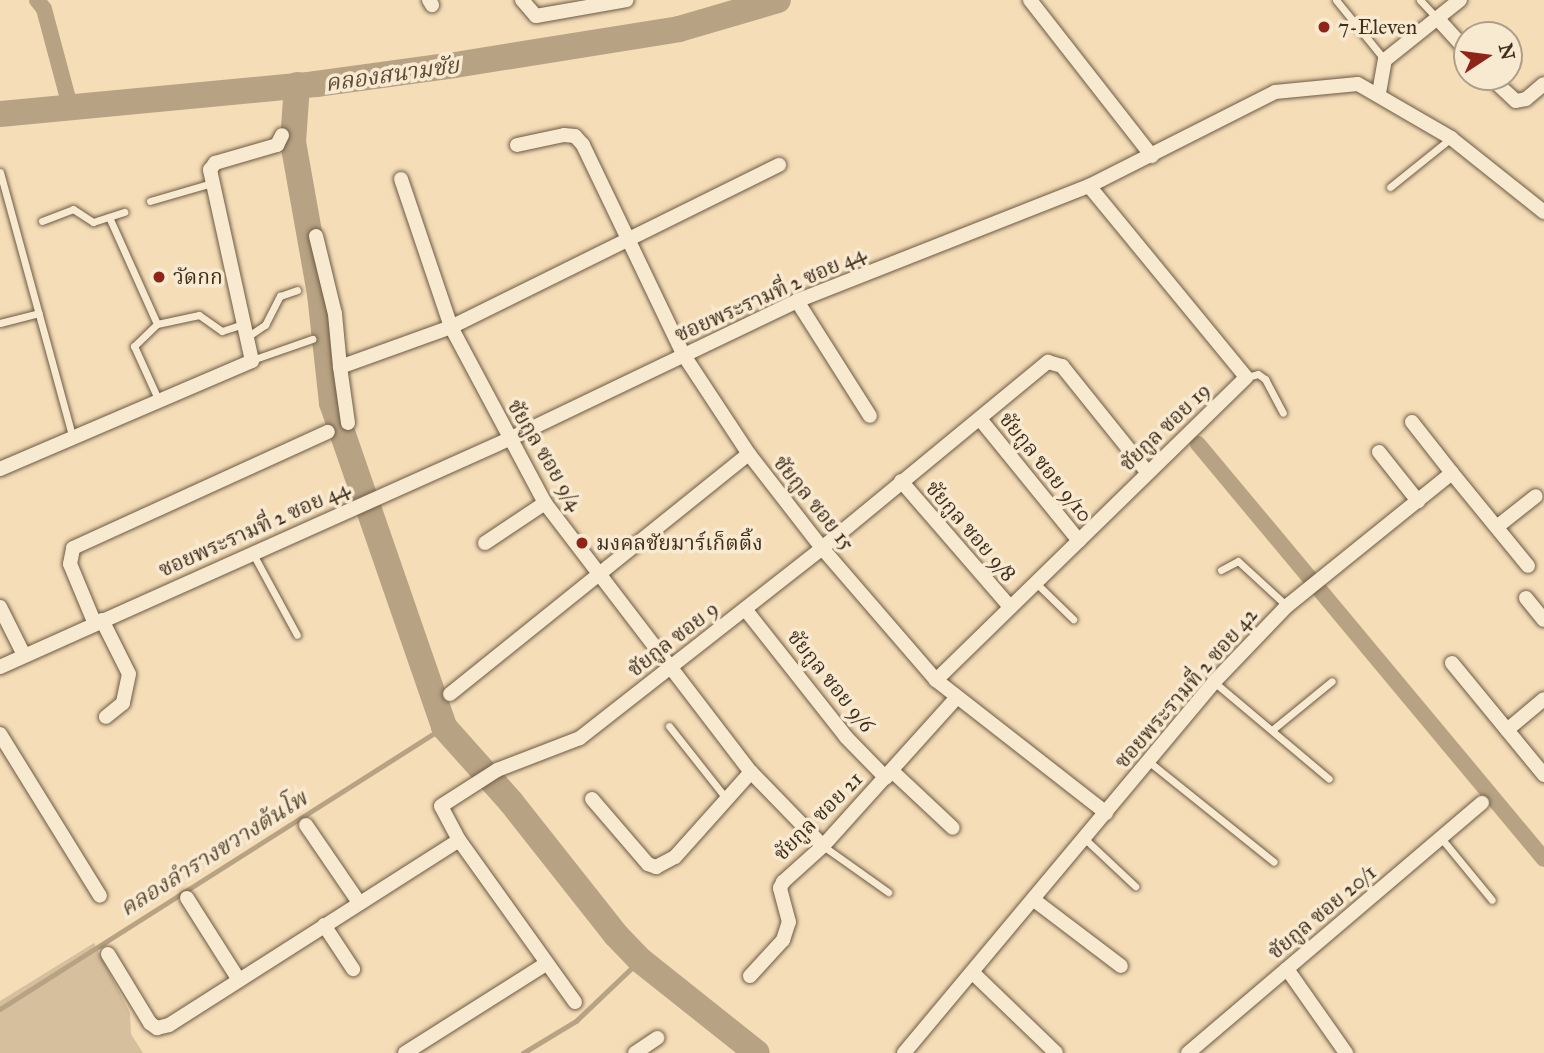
<!DOCTYPE html>
<html>
<head>
<meta charset="utf-8">
<style>
	body { margin:0 }
	#map { position:relative; width:1544px; height:1053px; overflow:hidden; background:#f5ddb8; font-family:"IM FELL Great Primer","Noto Serif Thai",serif }
	div>[style] { position:absolute }
	[style*='--x'] { left:calc(var(--x)*1px); top:calc(var(--y)*1px); width:calc(var(--w)*1px); rotate:calc(var(--a)*1deg) }
	.green>* { inset:0; background:#d6bf9d }
	.stream>* { height:4.5px; margin:-2.25px; padding:0 2.25px; transform-origin:2.25px; border-radius:2.25px; background:#b7a283 }
	.canal>* { height:16px; margin:-8px; padding:0 8px; transform-origin:8px; border-radius:8px; background:#b7a283 }
	.river>* { height:26px; margin:-13px; padding:0 13px; transform-origin:13px; border-radius:13px; background:#b7a283 }
	.roads { filter:drop-shadow(0 0 2px #6c5a43) drop-shadow(0 0 2px #6c5a43) }
	.service>* { height:7px; margin:-3.5px; padding:0 3.5px; transform-origin:3.5px; border-radius:3.5px; background:#f8e9d1 }
	.minor>* { height:14px; margin:-7px; padding:0 7px; transform-origin:7px; border-radius:7px; background:#f8e9d1 }
	.dots>* { width:19px; height:19px; translate:-50% -50%; box-sizing:border-box; border:4px solid #f8e9d1; border-radius:50% }
	span { translate:-50% -50%; white-space:nowrap; text-align:center; line-height:1.15; -webkit-text-stroke:7px #f8e9d1; paint-order:stroke }
	.poi-label { font-size:21px; color:#3f2e1c }
	.left { translate:0 -50%; text-align:left }
	.street-label { font-size:21px; color:#3f2e1c }
	.water-label { font-size:23px; color:#5d4b36; font-style:italic }
	.north { position:absolute; left:1453px; top:21px; width:70px; height:70px; box-sizing:border-box; background:#f8e9d1; border:2px solid #ae9e89; border-radius:50%; rotate:77deg; font-size:19px; font-weight:700; line-height:28px; text-align:center; color:#3f2e1c }
	.north::after { content:''; display:block; margin:auto; width:24px; height:32px; background:#8f2418; clip-path:polygon(50% 0,100% 100%,50% 72%,0 100%) }
</style>
</head>
<body>
<div id="map">
	<div class="green">
		<div style="clip-path:polygon(94px 943px,130px 1013px,131px 1034px,143px 1053px,0 1053px,0 1001px)"></div>
	</div>
	<div class="stream">
		<div style="--x:0;--y:1009;--w:526;--a:-32.42"></div>
		<div style="--x:523;--y:1053;--w:62;--a:-31.1"></div>
		<div style="--x:576;--y:1021;--w:88;--a:-43.6"></div>
	</div>
	<div class="canal">
		<div style="--x:37;--y:0;--w:11;--a:52"></div>
		<div style="--x:44;--y:9;--w:100;--a:75"></div>
		<div style="--x:1198;--y:444;--w:540;--a:50.18"></div>
	</div>
	<div class="river">
		<div style="--x:297;--y:85;--w:57;--a:94"></div>
		<div style="--x:293;--y:142;--w:154;--a:79.9"></div>
		<div style="--x:320;--y:294;--w:110;--a:83.7"></div>
		<div style="--x:332;--y:403;--w:343;--a:70.9"></div>
		<div style="--x:444;--y:727;--w:101;--a:48.2"></div>
		<div style="--x:511;--y:802;--w:169;--a:51.7"></div>
		<div style="--x:616;--y:935;--w:35;--a:46"></div>
		<div style="--x:640;--y:960;--w:149;--a:38.5"></div>
		<div style="--x:0;--y:114;--w:317;--a:-5.4"></div>
		<div style="--x:316;--y:84;--w:140;--a:-7.8"></div>
		<div style="--x:455;--y:65;--w:227;--a:-9.1"></div>
		<div style="--x:679;--y:29;--w:103;--a:-16.3"></div>
	</div>
	<div class="roads">
		<div class="service">
			<div style="--x:1336;--y:0;--w:77;--a:50.8"></div>
			<div style="--x:1420;--y:0;--w:25;--a:47"></div>
			<div style="--x:0;--y:172;--w:276;--a:74.7"></div>
			<div style="--x:1390;--y:187;--w:78;--a:-38.8"></div>
			<div style="--x:150;--y:201;--w:65;--a:-16.2"></div>
			<div style="--x:109;--y:217;--w:117;--a:65.8"></div>
			<div style="--x:157;--y:324;--w:43;--a:-12.1"></div>
			<div style="--x:199;--y:315;--w:28;--a:35"></div>
			<div style="--x:222;--y:331;--w:22;--a:-18"></div>
			<div style="--x:42;--y:221;--w:33;--a:-21"></div>
			<div style="--x:73;--y:209;--w:24;--a:33"></div>
			<div style="--x:93;--y:222;--w:33;--a:-18"></div>
			<div style="--x:0;--y:323;--w:40;--a:-14.4"></div>
			<div style="--x:157;--y:324;--w:32;--a:136"></div>
			<div style="--x:134;--y:346;--w:60;--a:65.6"></div>
			<div style="--x:247;--y:337;--w:22;--a:-34"></div>
			<div style="--x:265;--y:325;--w:33;--a:-63"></div>
			<div style="--x:280;--y:296;--w:18;--a:-19"></div>
			<div style="--x:252;--y:360;--w:64;--a:-19.3"></div>
			<div style="--x:1247;--y:377;--w:11;--a:-15"></div>
			<div style="--x:1258;--y:374;--w:9;--a:36"></div>
			<div style="--x:1265;--y:379;--w:38;--a:62"></div>
			<div style="--x:253;--y:554;--w:92;--a:61.5"></div>
			<div style="--x:1221;--y:570;--w:19;--a:-28"></div>
			<div style="--x:1238;--y:561;--w:67;--a:42.6"></div>
			<div style="--x:1036;--y:583;--w:52;--a:44.2"></div>
			<div style="--x:1214;--y:682;--w:150;--a:40.1"></div>
			<div style="--x:669;--y:726;--w:90;--a:51.7"></div>
			<div style="--x:1272;--y:730;--w:77;--a:-39.2"></div>
			<div style="--x:1148;--y:761;--w:161;--a:38.7"></div>
			<div style="--x:1441;--y:838;--w:80;--a:50.6"></div>
			<div style="--x:1085;--y:839;--w:69;--a:43.2"></div>
			<div style="--x:823;--y:846;--w:80;--a:35.3"></div>
		</div>
		<div class="minor">
			<div style="--x:429;--y:0;--w:6;--a:59"></div>
			<div style="--x:522;--y:0;--w:21;--a:49"></div>
			<div style="--x:536;--y:16;--w:92;--a:-10"></div>
			<div style="--x:1030;--y:0;--w:198;--a:52"></div>
			<div style="--x:1437;--y:18;--w:45;--a:47.7"></div>
			<div style="--x:1490;--y:77;--w:35;--a:43"></div>
			<div style="--x:1516;--y:101;--w:10;--a:-11"></div>
			<div style="--x:1526;--y:99;--w:23;--a:-40"></div>
			<div style="--x:1379;--y:93;--w:34;--a:-80"></div>
			<div style="--x:1385;--y:60;--w:96;--a:-38.7"></div>
			<div style="--x:517;--y:145;--w:48;--a:-12"></div>
			<div style="--x:564;--y:135;--w:11;--a:5"></div>
			<div style="--x:575;--y:136;--w:12;--a:48"></div>
			<div style="--x:583;--y:145;--w:232;--a:64.4"></div>
			<div style="--x:683;--y:354;--w:120;--a:56.6"></div>
			<div style="--x:749;--y:454;--w:119;--a:52.2"></div>
			<div style="--x:822;--y:548;--w:174;--a:49.2"></div>
			<div style="--x:936;--y:680;--w:216;--a:38"></div>
			<div style="--x:401;--y:179;--w:156;--a:71.3"></div>
			<div style="--x:451;--y:327;--w:200;--a:61.9"></div>
			<div style="--x:545;--y:503;--w:339;--a:52.6"></div>
			<div style="--x:751;--y:772;--w:103;--a:45.8"></div>
			<div style="--x:316;--y:236;--w:80;--a:76.3"></div>
			<div style="--x:335;--y:314;--w:53;--a:84.6"></div>
			<div style="--x:797;--y:301;--w:136;--a:57.6"></div>
			<div style="--x:980;--y:419;--w:157;--a:50.9"></div>
			<div style="--x:1412;--y:422;--w:65;--a:51.9"></div>
			<div style="--x:348;--y:423;--w:57;--a:-98.1"></div>
			<div style="--x:340;--y:367;--w:118;--a:-19.8"></div>
			<div style="--x:451;--y:327;--w:366;--a:-26.3"></div>
			<div style="--x:1379;--y:452;--w:63;--a:51.5"></div>
			<div style="--x:0;--y:469;--w:274;--a:-23.2"></div>
			<div style="--x:252;--y:361;--w:196;--a:-102.4"></div>
			<div style="--x:210;--y:170;--w:9;--a:-54"></div>
			<div style="--x:215;--y:163;--w:65;--a:-16.2"></div>
			<div style="--x:277;--y:145;--w:11;--a:-63"></div>
			<div style="--x:901;--y:481;--w:167;--a:49.1"></div>
			<div style="--x:1498;--y:526;--w:48;--a:-38.3"></div>
			<div style="--x:485;--y:543;--w:72;--a:-33.7"></div>
			<div style="--x:1526;--y:598;--w:28;--a:51"></div>
			<div style="--x:0;--y:607;--w:54;--a:63.4"></div>
			<div style="--x:745;--y:609;--w:163;--a:51.7"></div>
			<div style="--x:846;--y:737;--w:57;--a:45.7"></div>
			<div style="--x:102;--y:620;--w:60;--a:63.4"></div>
			<div style="--x:129;--y:674;--w:30;--a:102"></div>
			<div style="--x:123;--y:703;--w:22;--a:141"></div>
			<div style="--x:95;--y:624;--w:65;--a:-112.6"></div>
			<div style="--x:70;--y:564;--w:16;--a:-79"></div>
			<div style="--x:73;--y:548;--w:280;--a:-24.5"></div>
			<div style="--x:1452;--y:663;--w:145;--a:50.6"></div>
			<div style="--x:0;--y:667;--w:555;--a:-24.12"></div>
			<div style="--x:507;--y:440;--w:322;--a:-25.6"></div>
			<div style="--x:797;--y:301;--w:314;--a:-21.5"></div>
			<div style="--x:1089;--y:186;--w:208;--a:-26.8"></div>
			<div style="--x:1275;--y:92;--w:83;--a:-5.5"></div>
			<div style="--x:1358;--y:84;--w:108;--a:30.1"></div>
			<div style="--x:1451;--y:138;--w:119;--a:38.5"></div>
			<div style="--x:936;--y:680;--w:433;--a:-44.3"></div>
			<div style="--x:1246;--y:377;--w:247;--a:-129.4"></div>
			<div style="--x:450;--y:694;--w:383;--a:-38.8"></div>
			<div style="--x:1507;--y:730;--w:48;--a:-40"></div>
			<div style="--x:0;--y:734;--w:190;--a:58.3"></div>
			<div style="--x:892;--y:771;--w:83;--a:43.1"></div>
			<div style="--x:592;--y:799;--w:86;--a:49.3"></div>
			<div style="--x:648;--y:864;--w:9;--a:21"></div>
			<div style="--x:656;--y:867;--w:21;--a:-28"></div>
			<div style="--x:675;--y:857;--w:114;--a:-48.2"></div>
			<div style="--x:306;--y:825;--w:92;--a:55.6"></div>
			<div style="--x:187;--y:898;--w:97;--a:57.6"></div>
			<div style="--x:1034;--y:900;--w:109;--a:37.2"></div>
			<div style="--x:324;--y:925;--w:53;--a:56.6"></div>
			<div style="--x:108;--y:954;--w:81;--a:58.7"></div>
			<div style="--x:150;--y:1023;--w:9;--a:36"></div>
			<div style="--x:157;--y:1028;--w:12;--a:-14"></div>
			<div style="--x:169;--y:1025;--w:344;--a:-32.5"></div>
			<div style="--x:1287;--y:969;--w:103;--a:54.9"></div>
			<div style="--x:973;--y:973;--w:115;--a:43.9"></div>
			<div style="--x:750;--y:976;--w:49;--a:-47.5"></div>
			<div style="--x:783;--y:940;--w:19;--a:-72"></div>
			<div style="--x:789;--y:922;--w:35;--a:-105"></div>
			<div style="--x:780;--y:888;--w:7;--a:-63"></div>
			<div style="--x:783;--y:882;--w:54;--a:-42"></div>
			<div style="--x:823;--y:846;--w:200;--a:-48"></div>
			<div style="--x:575;--y:1002;--w:199;--a:-125.6"></div>
			<div style="--x:459;--y:840;--w:38;--a:-118"></div>
			<div style="--x:441;--y:806;--w:67;--a:-32.7"></div>
			<div style="--x:497;--y:770;--w:89;--a:-21.1"></div>
			<div style="--x:580;--y:738;--w:308;--a:-38.1"></div>
			<div style="--x:822;--y:548;--w:293;--a:-39.5"></div>
			<div style="--x:1048;--y:362;--w:15;--a:16"></div>
			<div style="--x:1062;--y:366;--w:137;--a:51.2"></div>
			<div style="--x:405;--y:1053;--w:167;--a:-32.3"></div>
			<div style="--x:635;--y:1053;--w:27;--a:-34"></div>
			<div style="--x:904;--y:1053;--w:483;--a:-50.1"></div>
			<div style="--x:1214;--y:682;--w:105;--a:-46.2"></div>
			<div style="--x:1287;--y:606;--w:212;--a:-38.9"></div>
			<div style="--x:1452;--y:473;--w:120;--a:50.7"></div>
			<div style="--x:1188;--y:1053;--w:386;--a:-40.4"></div>
		</div>
	</div>
	<div class="dots">
		<div style="left:1324px;top:27px;background:#8f2418"></div>
		<div style="left:159px;top:277px;background:#8f2418"></div>
		<div style="left:582px;top:543px;background:#8f2418"></div>
	</div>
	<div class="poi-label">
		<span class="left" style="left:1338px;top:27px">7-Eleven</span>
		<span class="left" style="left:173px;top:277px">วัดกก</span>
		<span class="left" style="left:596px;top:543px">มงคลชัยมาร์เก็ตติ้ง</span>
	</div>
	<div class="street-label">
		<span style="left:770px;top:294px;rotate:-24deg">ซอยพระรามที่ 2 ซอย 44</span>
		<span style="left:1165px;top:427px;rotate:-44deg">ชัยกูล ซอย 19</span>
		<span style="left:545px;top:455px;rotate:59deg">ชัยกูล ซอย 9/4</span>
		<span style="left:1046px;top:467px;rotate:51deg">ชัยกูล ซอย 9/10</span>
		<span style="left:814px;top:503px;rotate:51deg">ชัยกูล ซอย 15</span>
		<span style="left:254px;top:529px;rotate:-24deg">ซอยพระรามที่ 2 ซอย 44</span>
		<span style="left:971px;top:531px;rotate:49deg">ชัยกูล ซอย 9/8</span>
		<span style="left:673px;top:639px;rotate:-38deg">ชัยกูล ซอย 9</span>
		<span style="left:831px;top:681px;rotate:51deg">ชัยกูล ซอย 9/6</span>
		<span style="left:1186px;top:688px;rotate:-49deg">ซอยพระรามที่ 2 ซอย 42</span>
		<span style="left:818px;top:816px;rotate:-45deg">ชัยกูล ซอย 21</span>
		<span style="left:1322px;top:912px;rotate:-40deg">ชัยกูล ซอย 20/1</span>
	</div>
	<div class="water-label">
		<span style="left:392px;top:74px;rotate:-8deg">คลองสนามชัย</span>
		<span style="left:213px;top:853px;rotate:-32deg">คลองลำรางขวางต้นโพ</span>
	</div>
	<div class="north">N</div>
</div>
</body>
</html>
